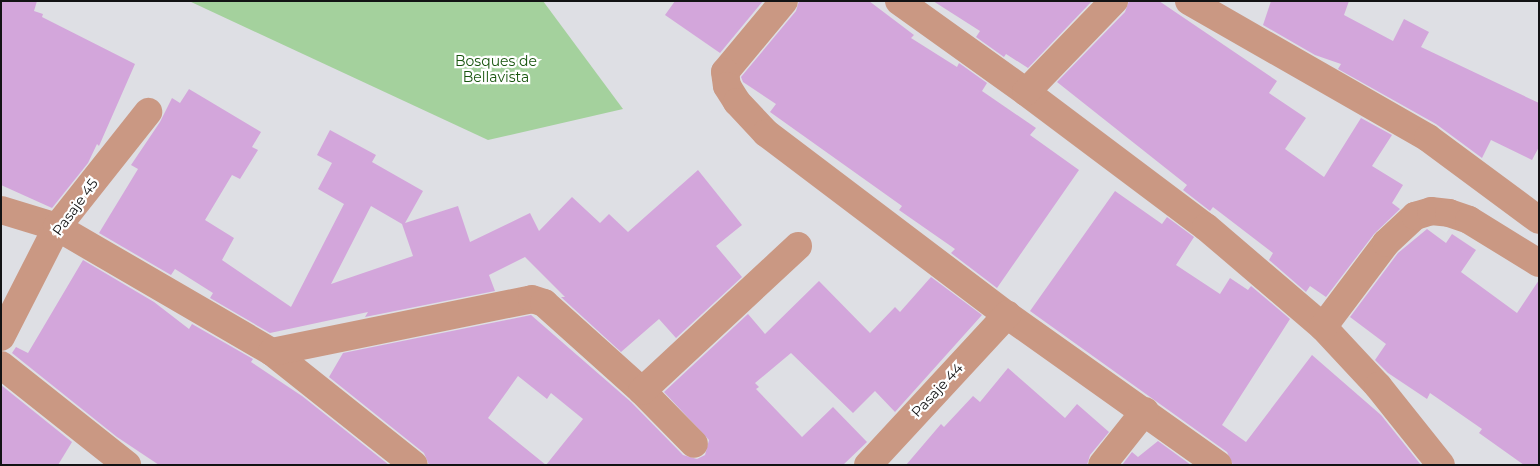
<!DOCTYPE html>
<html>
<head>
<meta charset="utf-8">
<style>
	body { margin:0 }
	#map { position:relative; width:1540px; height:466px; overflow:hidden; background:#dedfe4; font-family:Montserrat,sans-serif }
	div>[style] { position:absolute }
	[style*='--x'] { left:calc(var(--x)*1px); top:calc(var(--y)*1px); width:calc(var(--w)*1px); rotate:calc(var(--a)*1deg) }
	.green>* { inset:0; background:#a4d19d }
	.building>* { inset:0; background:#d3a6db }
	.minor>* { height:28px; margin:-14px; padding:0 14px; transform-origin:14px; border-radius:14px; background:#ca9883 }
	span { translate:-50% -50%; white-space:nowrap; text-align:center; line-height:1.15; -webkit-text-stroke:4.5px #fff; paint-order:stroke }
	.park-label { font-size:14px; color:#18550e }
	.street-label { font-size:14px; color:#121314 }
	.frame { position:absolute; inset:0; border:2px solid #121314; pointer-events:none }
</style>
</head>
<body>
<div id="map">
	<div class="green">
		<div style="clip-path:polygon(189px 1px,543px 1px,623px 109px,488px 140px)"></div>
	</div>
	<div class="building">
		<div style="clip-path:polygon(1px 1px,37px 1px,34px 11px,43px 14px,42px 17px,135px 64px,99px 146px,97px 144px,88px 163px,52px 208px,1px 185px)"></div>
		<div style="clip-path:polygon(675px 1px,763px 1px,720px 53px,665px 15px)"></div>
		<div style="clip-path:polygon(799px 1px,869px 1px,914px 35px,911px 38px,957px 67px,959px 63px,987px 83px,982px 91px,1036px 128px,1030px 135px,1079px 170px,997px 288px,951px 253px,955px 249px,899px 210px,902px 206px,770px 112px,776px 104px,743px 82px,741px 77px,796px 11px)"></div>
		<div style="clip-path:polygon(933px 1px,1092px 1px,1028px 68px,1006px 54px,1004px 57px,976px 37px,980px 31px)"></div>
		<div style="clip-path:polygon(1129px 1px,1159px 1px,1277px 81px,1269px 93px,1306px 118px,1285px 149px,1324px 177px,1361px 118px,1392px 135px,1372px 166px,1403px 185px,1392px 203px,1400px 209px,1374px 234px,1326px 297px,1310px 286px,1306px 292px,1269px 260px,1273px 253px,1213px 207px,1210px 211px,1183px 190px,1187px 185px,1057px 82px,1125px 12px)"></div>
		<div style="clip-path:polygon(1271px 1px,1349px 1px,1344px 15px,1393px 41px,1404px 19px,1429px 32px,1421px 47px,1539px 103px,1539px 147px,1532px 160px,1491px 140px,1482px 158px,1436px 124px,1338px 69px,1341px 64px,1315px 55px,1263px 25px)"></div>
		<div style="clip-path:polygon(evenodd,189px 89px,261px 132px,252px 147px,258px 150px,240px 179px,232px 175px,205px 220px,234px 238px,222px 260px,291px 307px,344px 204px,318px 189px,332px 163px,317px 155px,330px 130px,376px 155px,372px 162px,423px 191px,405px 223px,458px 206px,470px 242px,530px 213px,539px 231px,572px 197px,600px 223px,609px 214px,628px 232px,698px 170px,742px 225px,716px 246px,742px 277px,676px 338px,659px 319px,621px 352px,561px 297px,565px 297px,525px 257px,489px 275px,495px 291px,365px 317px,368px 312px,270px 333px,210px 298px,213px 293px,175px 269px,171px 275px,99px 233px,138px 169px,131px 165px,160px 122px,172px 98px,180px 103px,189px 89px,371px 206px,402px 224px,413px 256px,331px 284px,371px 206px)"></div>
		<div style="clip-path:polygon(1115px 191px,1162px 224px,1167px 217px,1194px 237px,1176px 265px,1220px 294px,1230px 278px,1248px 290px,1251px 286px,1290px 319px,1222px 425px,1246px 442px,1312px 355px,1381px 415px,1421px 465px,1233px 465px,1227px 452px,1030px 311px)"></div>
		<div style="clip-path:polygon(1427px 229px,1446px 243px,1452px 234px,1476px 250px,1461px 272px,1517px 313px,1539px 280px,1539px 465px,1524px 465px,1479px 433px,1482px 429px,1430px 393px,1427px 399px,1388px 373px,1375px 360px,1386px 344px,1350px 317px,1398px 253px)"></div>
		<div style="clip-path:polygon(83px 260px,154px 302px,189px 329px,192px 324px,253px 359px,251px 362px,302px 396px,389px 465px,159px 465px,117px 437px,12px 353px,16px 347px,28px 353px)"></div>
		<div style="clip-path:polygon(evenodd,931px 277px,982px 315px,895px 412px,875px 391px,853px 413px,791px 353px,755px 383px,759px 387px,756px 389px,802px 437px,833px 407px,867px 442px,843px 465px,429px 465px,424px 453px,329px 377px,343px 353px,531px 315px,631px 402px,683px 455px,697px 459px,705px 455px,709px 440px,664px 392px,748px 314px,765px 334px,819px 281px,870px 333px,895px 307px,900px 312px,931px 277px,518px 376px,547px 399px,551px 393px,583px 419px,546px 465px,488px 418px,518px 376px)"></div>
		<div style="clip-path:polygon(1008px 368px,1065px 418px,1077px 404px,1109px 432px,1090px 455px,1087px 465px,906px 465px,941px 424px,944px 427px,973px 396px,980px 402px)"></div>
		<div style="clip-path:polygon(1px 385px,72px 442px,58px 465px,1px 465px)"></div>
		<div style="clip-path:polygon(1158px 441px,1191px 465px,1122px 465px,1132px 452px,1138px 457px)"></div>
	</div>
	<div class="minor">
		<div style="--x:784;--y:1;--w:92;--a:129.7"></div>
		<div style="--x:725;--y:72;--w:14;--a:82"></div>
		<div style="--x:727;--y:86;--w:19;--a:58"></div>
		<div style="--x:737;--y:102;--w:42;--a:46.9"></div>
		<div style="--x:766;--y:133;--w:302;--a:37.1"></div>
		<div style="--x:1007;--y:315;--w:259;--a:35.4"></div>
		<div style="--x:899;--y:1;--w:156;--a:35.6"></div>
		<div style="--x:1026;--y:92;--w:225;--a:36.9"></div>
		<div style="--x:1206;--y:227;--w:154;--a:40.5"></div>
		<div style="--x:1323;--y:327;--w:81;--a:47"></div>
		<div style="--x:1378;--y:386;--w:101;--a:51.4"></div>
		<div style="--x:1189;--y:1;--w:275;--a:29.8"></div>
		<div style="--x:1428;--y:138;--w:138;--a:36.5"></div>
		<div style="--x:1026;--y:92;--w:127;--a:-46"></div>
		<div style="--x:1;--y:210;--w:59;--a:16.9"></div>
		<div style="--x:57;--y:227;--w:249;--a:30.2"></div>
		<div style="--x:272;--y:352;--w:181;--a:38.5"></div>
		<div style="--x:1323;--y:327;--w:105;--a:-53.1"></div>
		<div style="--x:1386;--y:243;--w:40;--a:-43"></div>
		<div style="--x:1415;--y:216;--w:17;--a:-17"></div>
		<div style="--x:1431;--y:211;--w:18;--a:6"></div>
		<div style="--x:1449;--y:213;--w:21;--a:19"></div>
		<div style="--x:1469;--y:220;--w:82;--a:31.6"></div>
		<div style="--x:1;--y:337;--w:123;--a:-63"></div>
		<div style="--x:57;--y:227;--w:147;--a:-51.6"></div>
		<div style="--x:272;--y:352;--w:265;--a:-11.5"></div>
		<div style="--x:532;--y:299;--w:13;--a:18"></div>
		<div style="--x:544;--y:303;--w:132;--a:41.9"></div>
		<div style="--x:642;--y:391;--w:74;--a:45.5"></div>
		<div style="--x:1;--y:365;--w:161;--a:38.4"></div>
		<div style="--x:642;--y:391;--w:213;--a:-42.9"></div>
		<div style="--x:868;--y:465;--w:205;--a:-47.2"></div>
		<div style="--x:1102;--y:465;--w:69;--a:-51.5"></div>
	</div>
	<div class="park-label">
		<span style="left:496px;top:69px">Bosques de<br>Bellavista</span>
	</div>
	<div class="street-label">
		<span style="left:75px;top:207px;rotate:-54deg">Pasaje 45</span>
		<span style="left:937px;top:390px;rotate:-47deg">Pasaje 44</span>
	</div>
	<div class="frame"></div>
</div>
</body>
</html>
